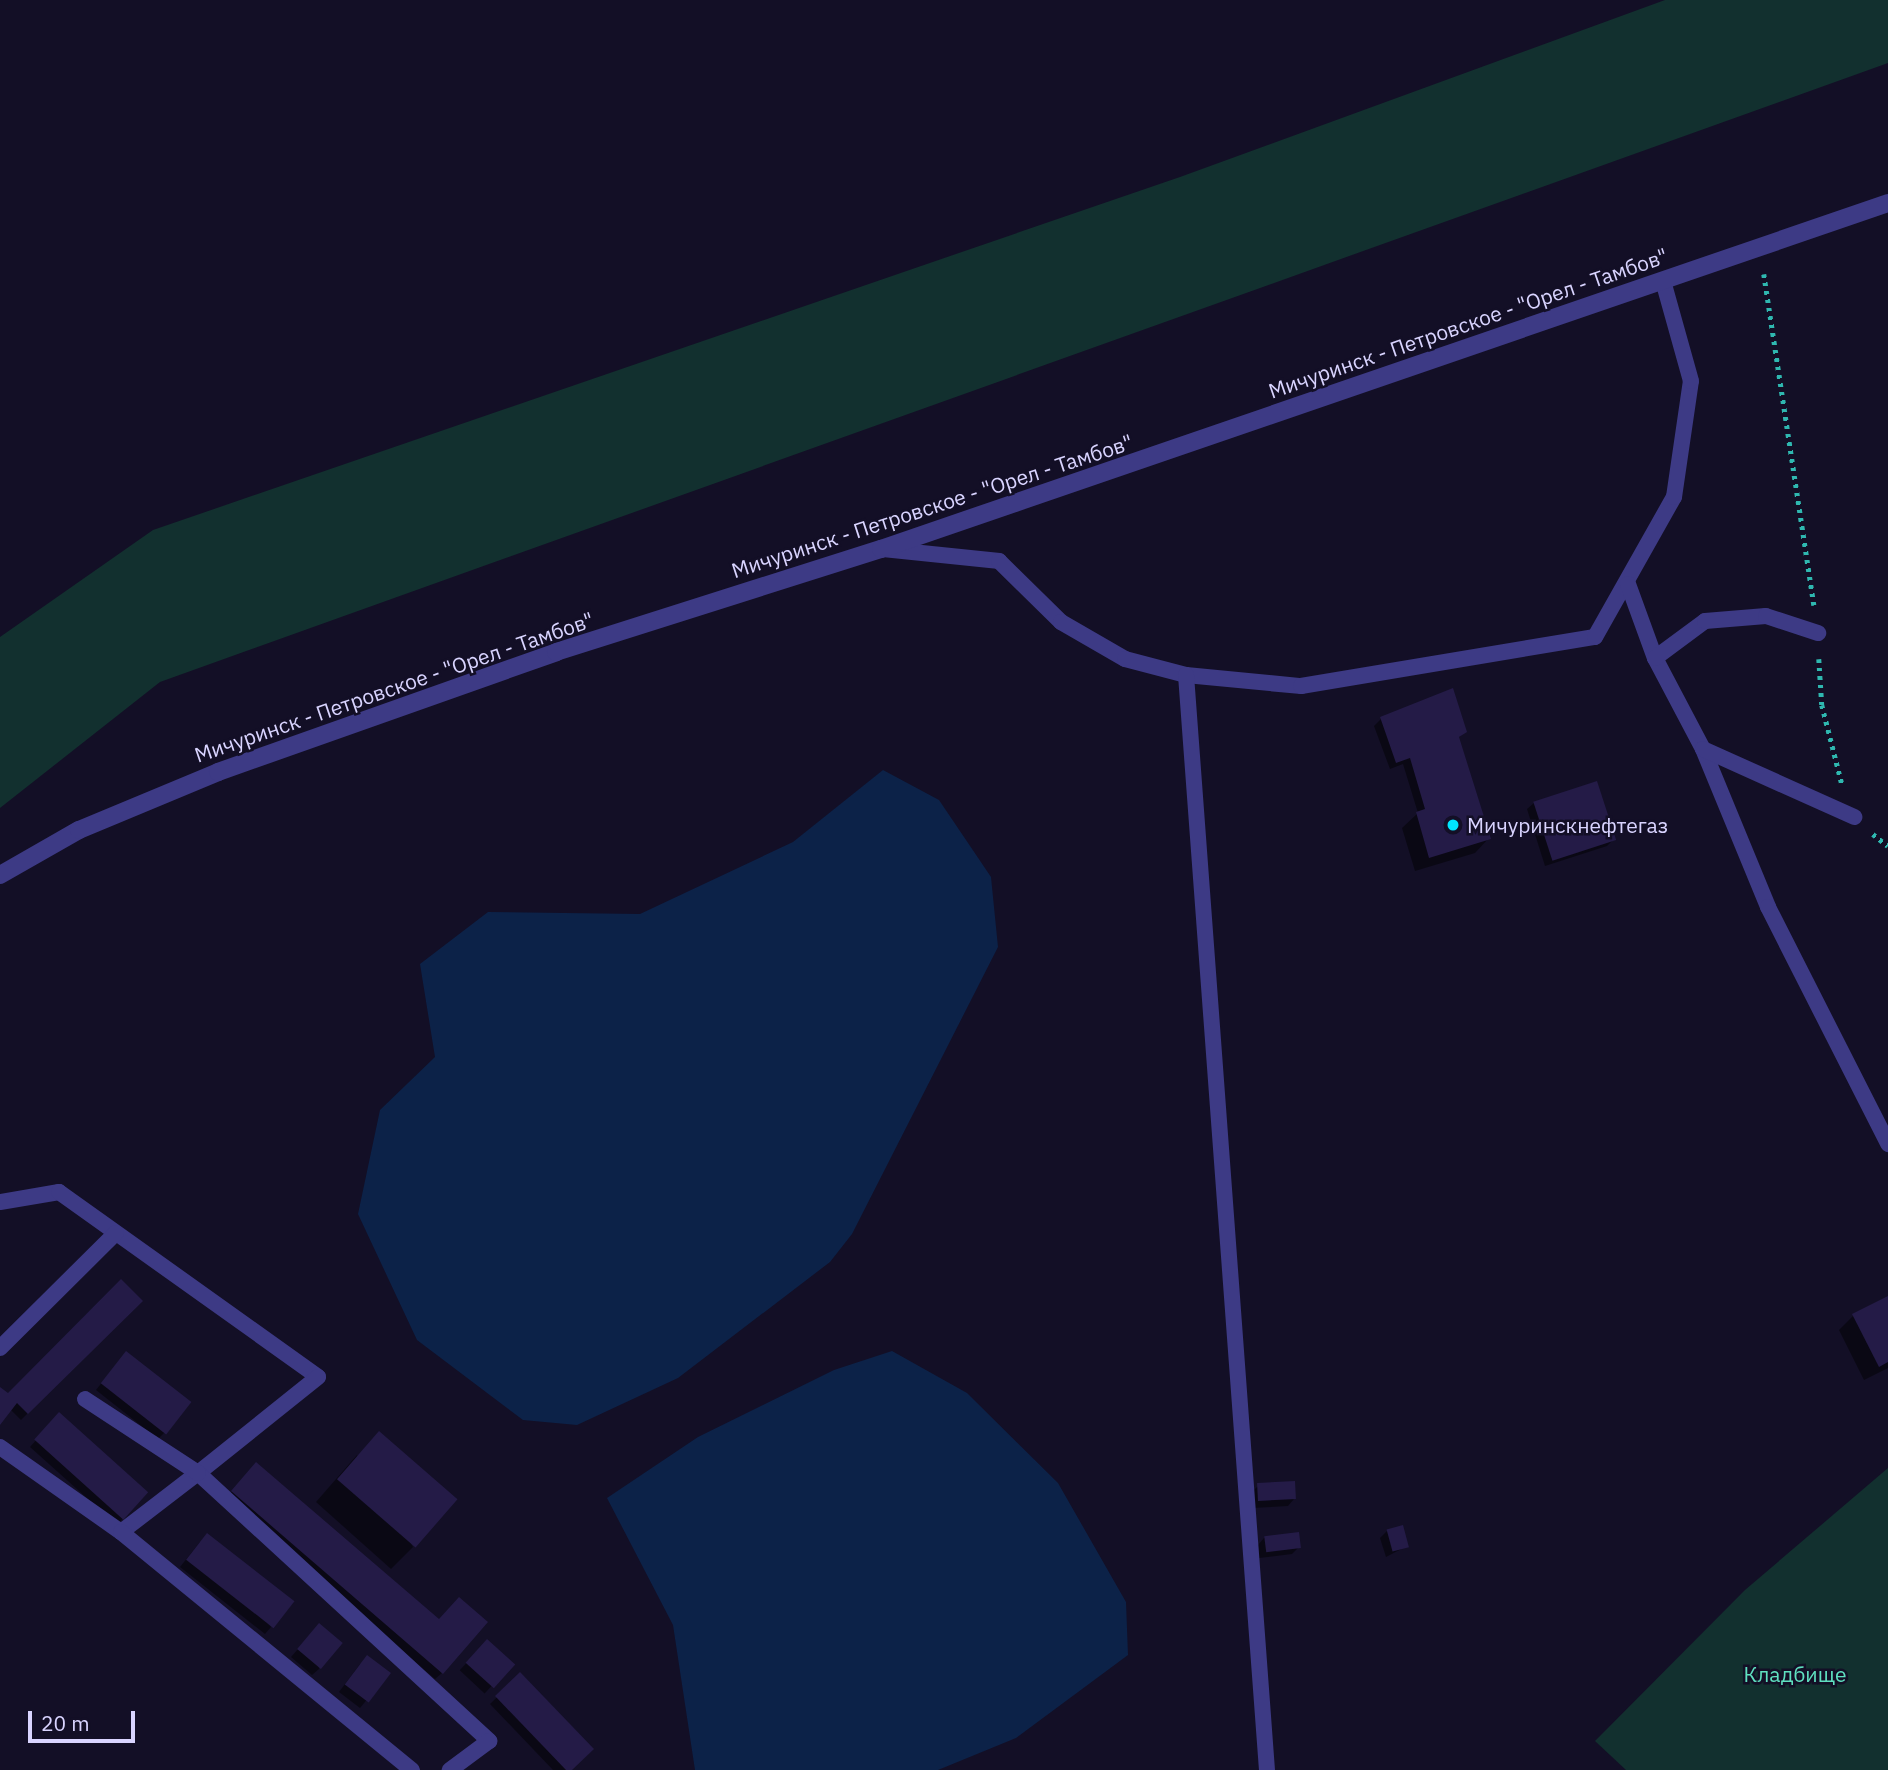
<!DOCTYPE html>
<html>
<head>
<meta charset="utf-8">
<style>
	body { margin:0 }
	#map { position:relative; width:1888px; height:1770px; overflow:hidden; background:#130f26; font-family:"IBM Plex Sans",sans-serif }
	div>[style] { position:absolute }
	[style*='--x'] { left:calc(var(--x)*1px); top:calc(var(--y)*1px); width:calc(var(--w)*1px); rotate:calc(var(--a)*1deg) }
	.green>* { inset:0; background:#12302f }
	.water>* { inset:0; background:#0c2248 }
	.shadow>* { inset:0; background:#0007; transform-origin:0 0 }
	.building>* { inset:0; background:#241b47; transform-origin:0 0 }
	.path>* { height:4.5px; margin-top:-2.25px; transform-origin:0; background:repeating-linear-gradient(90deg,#2fb8b0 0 3.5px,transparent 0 8.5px) }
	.service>* { height:16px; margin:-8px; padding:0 8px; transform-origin:8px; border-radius:8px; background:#3d3a85 }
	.tertiary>* { height:18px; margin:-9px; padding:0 9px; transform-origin:9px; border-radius:9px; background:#3d3a85 }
	.dots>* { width:19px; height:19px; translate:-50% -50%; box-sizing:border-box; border:4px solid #130f26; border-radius:50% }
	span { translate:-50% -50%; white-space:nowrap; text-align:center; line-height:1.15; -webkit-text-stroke:5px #130f26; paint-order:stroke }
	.street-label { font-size:21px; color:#d9d4ff }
	.poi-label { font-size:21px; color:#d9d4ff }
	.left { translate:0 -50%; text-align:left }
	.park-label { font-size:21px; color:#5fe0c0 }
	.scale { position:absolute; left:28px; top:1711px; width:107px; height:32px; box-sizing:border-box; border:4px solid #d9d4ff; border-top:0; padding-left:9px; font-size:21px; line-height:24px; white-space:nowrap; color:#d9d4ff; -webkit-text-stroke:5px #130f26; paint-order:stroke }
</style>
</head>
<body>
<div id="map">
	<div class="green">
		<div style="clip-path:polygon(1665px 0,1888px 0,1888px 63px,160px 682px,0 808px,0 637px,153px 530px,1180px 177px)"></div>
		<div style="clip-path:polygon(1888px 1468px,1888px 1770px,1626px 1770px,1595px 1741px,1745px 1590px)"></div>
	</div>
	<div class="water">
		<div style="clip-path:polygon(883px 770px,939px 800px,991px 877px,998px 947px,852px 1234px,830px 1262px,678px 1378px,577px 1425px,523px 1420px,417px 1340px,358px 1214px,380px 1110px,435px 1057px,420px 964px,488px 912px,640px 914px,793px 842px)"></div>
		<div style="clip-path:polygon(892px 1351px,967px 1393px,1058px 1483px,1126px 1602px,1128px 1655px,1016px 1738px,938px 1770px,695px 1770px,673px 1625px,607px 1498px,698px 1437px,834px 1370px)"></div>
	</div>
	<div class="shadow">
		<div style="clip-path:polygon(1381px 719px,1465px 732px,1458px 738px,1489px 838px,1475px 853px,1415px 871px,1402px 828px,1418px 813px,1403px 764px,1390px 769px,1374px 726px)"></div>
		<div style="clip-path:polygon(1534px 803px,1614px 839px,1607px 846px,1545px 866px,1527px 809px)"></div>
		<div style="clip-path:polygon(1888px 1298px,1888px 1368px,1864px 1380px,1839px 1330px,1853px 1316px)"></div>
		<div style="clip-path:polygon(140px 1301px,21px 1420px,10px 1409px,0 1422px,0 1389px,8px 1396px)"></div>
		<div style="clip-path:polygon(120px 1360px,165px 1432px,158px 1439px,96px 1390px)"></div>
		<div style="clip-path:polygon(53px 1421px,146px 1492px,117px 1525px,30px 1447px)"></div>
		<div style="clip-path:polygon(357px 1455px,413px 1547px,391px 1569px,316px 1502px)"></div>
		<div style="clip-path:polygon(250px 1471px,442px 1673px,435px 1679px,225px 1499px)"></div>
		<div style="clip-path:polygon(1258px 1486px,1294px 1499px,1288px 1506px,1252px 1508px,1251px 1493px)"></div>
		<div style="clip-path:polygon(1387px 1531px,1407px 1546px,1386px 1557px,1380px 1538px)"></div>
		<div style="clip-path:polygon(1264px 1538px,1299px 1547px,1292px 1554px,1259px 1558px,1258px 1545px)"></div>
		<div style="clip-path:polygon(200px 1542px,271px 1627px,265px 1634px,180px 1567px)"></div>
		<div style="clip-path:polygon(313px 1632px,319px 1669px,312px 1675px,291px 1657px)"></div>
		<div style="left:487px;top:1641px;width:34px;height:40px;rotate:43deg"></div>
		<div style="clip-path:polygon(360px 1664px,388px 1674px,360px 1708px,339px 1692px)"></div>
		<div style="clip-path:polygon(520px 1675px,570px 1770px,553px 1770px,490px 1704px)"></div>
	</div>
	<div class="building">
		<div style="clip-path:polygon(1453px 688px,1467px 732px,1459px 737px,1491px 839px,1429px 858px,1416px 812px,1425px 809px,1410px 758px,1396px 763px,1380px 717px)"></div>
		<div style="left:1597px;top:781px;width:62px;height:67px;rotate:72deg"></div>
		<div style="clip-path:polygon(121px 1279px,143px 1301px,28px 1414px,17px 1403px,0 1425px,0 1387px,8px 1393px)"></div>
		<div style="clip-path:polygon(1888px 1296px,1888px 1362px,1879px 1367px,1852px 1314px)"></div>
		<div style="left:126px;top:1351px;width:83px;height:41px;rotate:38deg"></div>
		<div style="left:59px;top:1412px;width:120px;height:37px;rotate:42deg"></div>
		<div style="left:379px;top:1431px;width:104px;height:64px;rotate:41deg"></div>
		<div style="clip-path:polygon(256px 1462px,439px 1619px,459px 1597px,488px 1622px,443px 1674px,231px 1491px)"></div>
		<div style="left:1295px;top:1481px;width:18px;height:38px;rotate:87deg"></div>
		<div style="left:1403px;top:1525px;width:23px;height:17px;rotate:75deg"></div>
		<div style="left:1299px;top:1532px;width:16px;height:35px;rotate:83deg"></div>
		<div style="left:207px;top:1533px;width:111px;height:34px;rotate:38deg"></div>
		<div style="left:319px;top:1623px;width:31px;height:34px;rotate:40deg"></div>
		<div style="left:487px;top:1639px;width:38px;height:32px;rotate:42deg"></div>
		<div style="left:367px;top:1655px;width:30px;height:37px;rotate:37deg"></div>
		<div style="clip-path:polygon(520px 1672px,594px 1749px,572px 1770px,566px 1770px,495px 1696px)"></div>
	</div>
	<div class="path">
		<div style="--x:1764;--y:274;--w:335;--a:81.4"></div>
		<div style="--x:1819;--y:659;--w:46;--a:86.3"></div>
		<div style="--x:1822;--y:705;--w:81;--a:75.8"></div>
		<div style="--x:1873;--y:834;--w:19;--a:39"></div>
	</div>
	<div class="service">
		<div style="--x:883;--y:549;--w:117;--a:5.9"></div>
		<div style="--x:999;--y:561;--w:87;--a:44.5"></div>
		<div style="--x:1061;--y:622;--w:74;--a:30"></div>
		<div style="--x:1125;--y:659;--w:63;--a:14.7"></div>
		<div style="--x:1186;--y:675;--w:116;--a:5.5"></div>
		<div style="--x:1301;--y:686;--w:298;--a:-9.5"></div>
		<div style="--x:1595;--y:637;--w:161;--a:-60.6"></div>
		<div style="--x:1674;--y:497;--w:117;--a:-81.7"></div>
		<div style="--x:1691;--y:381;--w:104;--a:-105.6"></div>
		<div style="--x:1628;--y:584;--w:79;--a:70"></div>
		<div style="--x:1655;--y:658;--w:103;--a:62.2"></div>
		<div style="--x:1703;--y:749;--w:171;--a:67.6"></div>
		<div style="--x:1768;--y:907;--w:266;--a:63.1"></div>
		<div style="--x:1655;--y:658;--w:62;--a:-36.5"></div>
		<div style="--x:1705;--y:621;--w:61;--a:-4.7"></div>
		<div style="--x:1766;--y:616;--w:55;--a:18.1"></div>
		<div style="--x:1186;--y:675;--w:1098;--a:85.77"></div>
		<div style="--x:1703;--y:749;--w:166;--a:24.2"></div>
		<div style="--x:0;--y:1202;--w:60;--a:-9.6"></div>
		<div style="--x:59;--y:1192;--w:318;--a:35.5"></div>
		<div style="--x:318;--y:1377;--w:154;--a:141.3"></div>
		<div style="--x:198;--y:1473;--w:396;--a:42.6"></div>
		<div style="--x:489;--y:1741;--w:49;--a:143.4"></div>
		<div style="--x:0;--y:1348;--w:163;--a:-44.8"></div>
		<div style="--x:0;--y:1447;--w:148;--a:35.1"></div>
		<div style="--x:121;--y:1532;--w:97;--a:-37.5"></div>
		<div style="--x:198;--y:1473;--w:135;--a:-146.8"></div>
		<div style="--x:121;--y:1532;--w:376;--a:39.3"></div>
	</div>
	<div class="tertiary">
		<div style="--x:0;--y:875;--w:91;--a:-29.7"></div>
		<div style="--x:79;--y:830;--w:151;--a:-22.6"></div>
		<div style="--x:218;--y:772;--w:359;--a:-19.5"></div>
		<div style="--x:556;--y:652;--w:341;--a:-17.6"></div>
		<div style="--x:881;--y:549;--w:1065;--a:-18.96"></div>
	</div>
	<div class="dots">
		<div style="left:1453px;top:825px;background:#00e5ff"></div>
	</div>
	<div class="street-label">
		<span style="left:1468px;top:323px;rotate:-19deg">Мичуринск - Петровское - "Орел - Тамбов"</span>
		<span style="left:932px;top:506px;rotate:-18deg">Мичуринск - Петровское - "Орел - Тамбов"</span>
		<span style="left:394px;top:687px;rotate:-19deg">Мичуринск - Петровское - "Орел - Тамбов"</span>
	</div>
	<div class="poi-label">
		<span class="left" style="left:1467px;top:825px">Мичуринскнефтегаз</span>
	</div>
	<div class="park-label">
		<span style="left:1795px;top:1674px">Кладбище</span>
	</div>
	<div class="scale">20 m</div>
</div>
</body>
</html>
